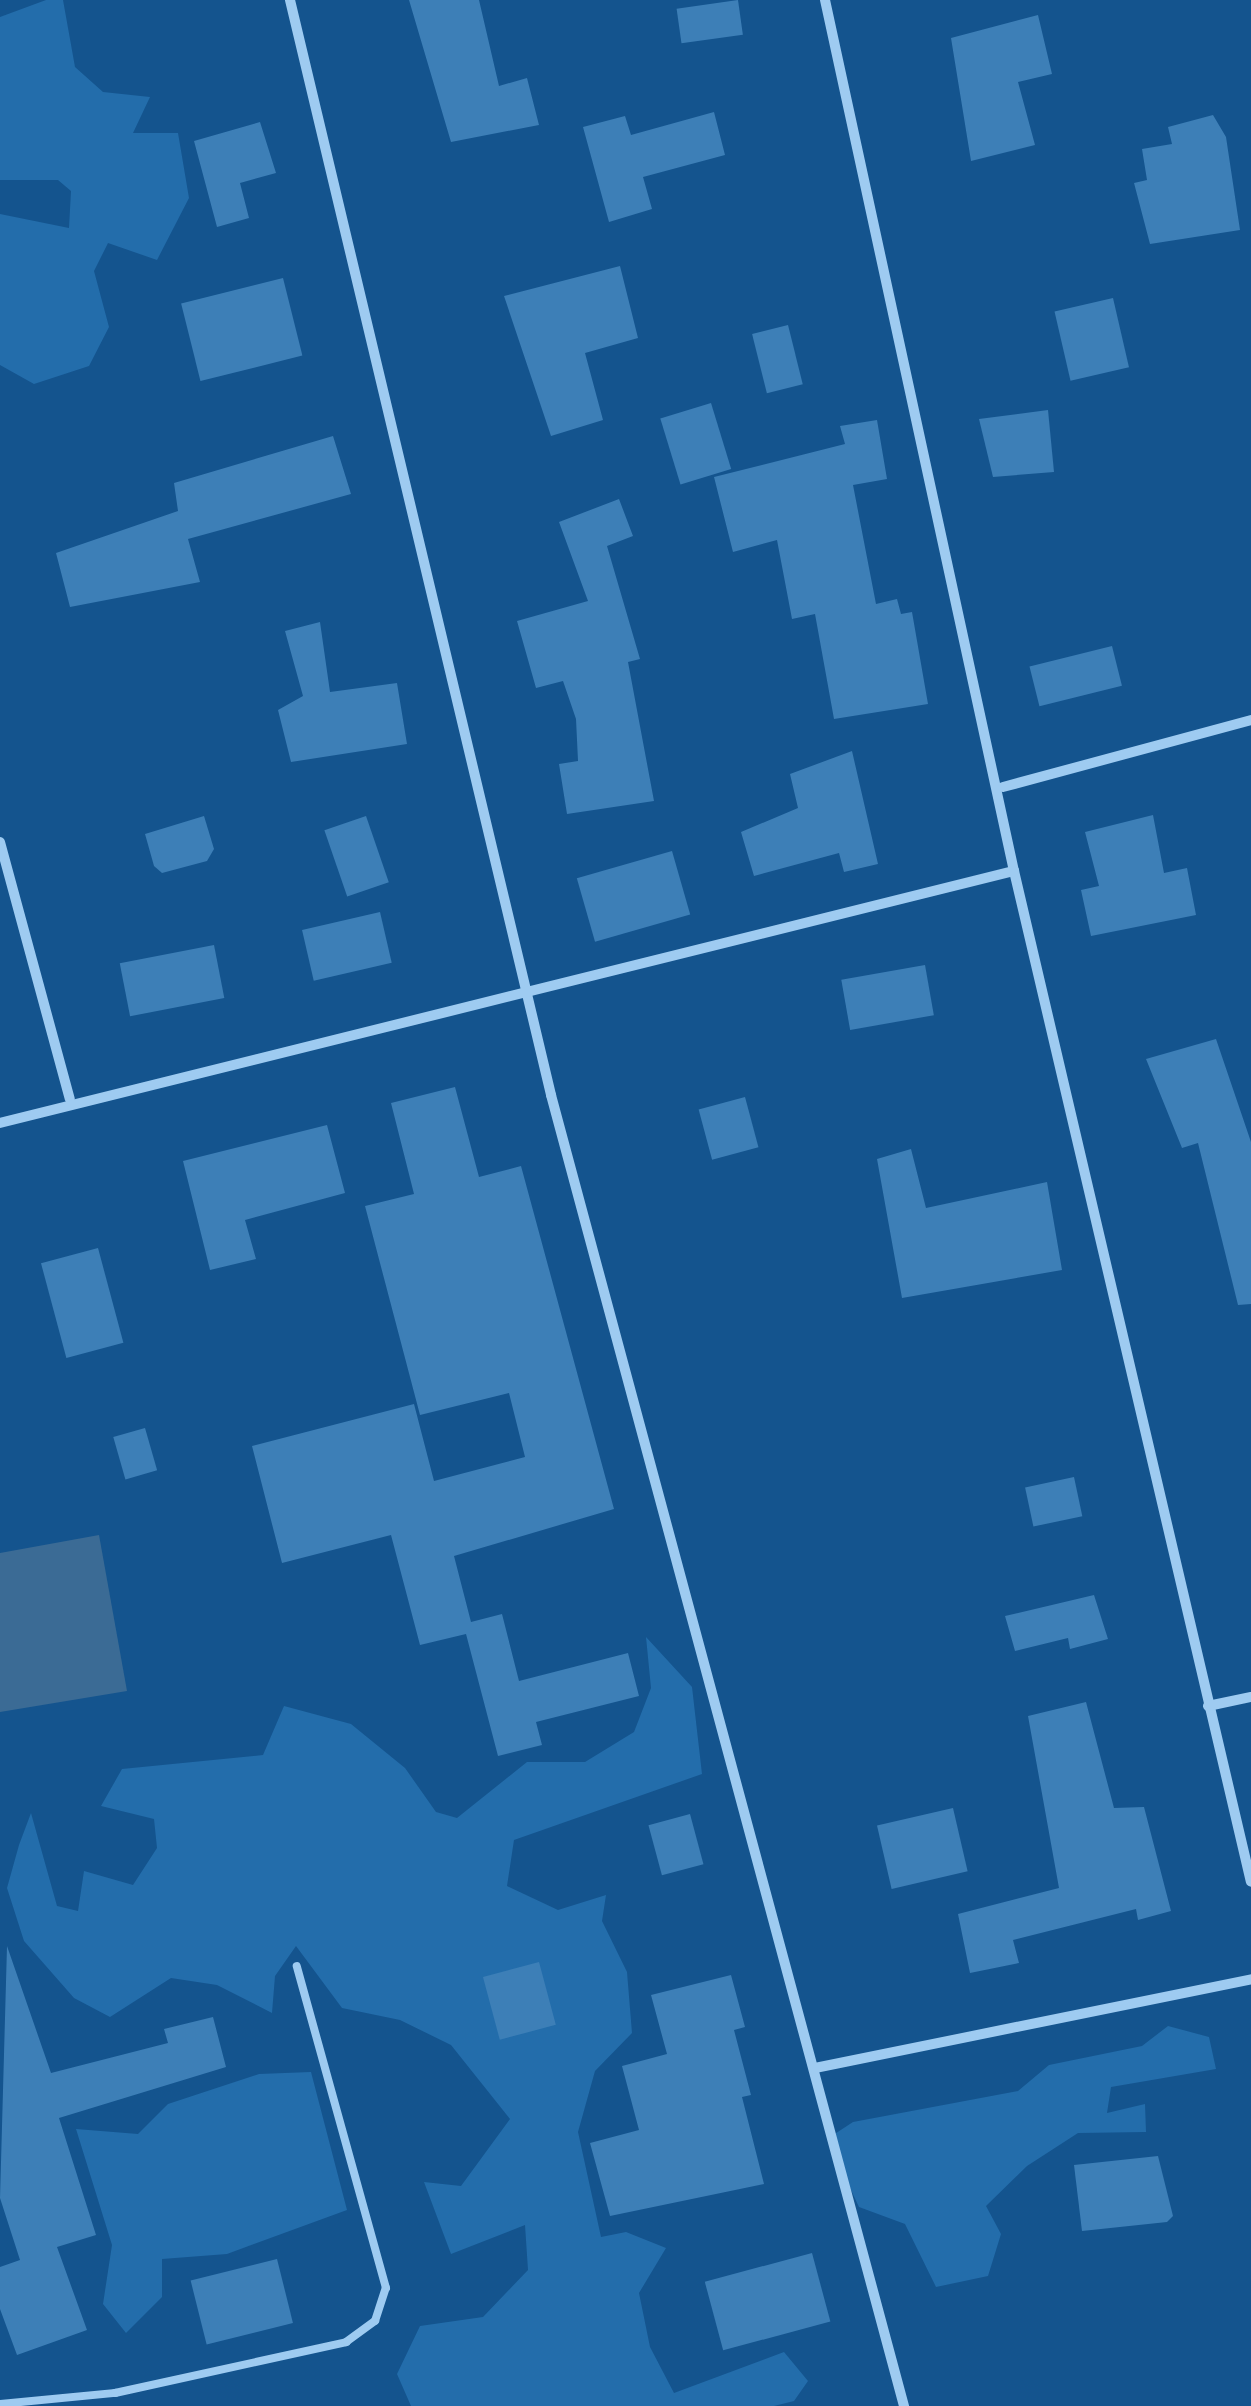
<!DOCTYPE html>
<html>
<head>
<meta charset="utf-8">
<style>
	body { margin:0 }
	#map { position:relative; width:1251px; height:2406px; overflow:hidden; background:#14548e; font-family:"Asap Condensed",sans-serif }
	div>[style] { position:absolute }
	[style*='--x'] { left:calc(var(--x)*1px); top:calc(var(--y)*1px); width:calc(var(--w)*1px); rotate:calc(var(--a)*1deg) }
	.green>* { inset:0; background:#236dab }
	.water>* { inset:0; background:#3b6b95 }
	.building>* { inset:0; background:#3d7fb7; transform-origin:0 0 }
	.service>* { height:8px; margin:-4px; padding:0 4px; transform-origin:4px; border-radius:4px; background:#9ecbf1 }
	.minor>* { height:10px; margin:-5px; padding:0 5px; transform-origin:5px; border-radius:5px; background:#9ecbf1 }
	span { translate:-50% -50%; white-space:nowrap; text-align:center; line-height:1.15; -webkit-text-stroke:10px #14548e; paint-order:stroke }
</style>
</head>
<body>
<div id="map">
	<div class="green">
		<div style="clip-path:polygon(46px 0,63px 0,75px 67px,103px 92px,150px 97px,133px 133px,178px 133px,189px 198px,157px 260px,108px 243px,94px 271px,109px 327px,89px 366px,34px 384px,0 365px,0 214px,69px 228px,71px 191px,58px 180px,0 180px,0 17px)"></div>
		<div style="clip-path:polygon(646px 1637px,692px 1687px,702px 1774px,514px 1840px,507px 1886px,558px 1910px,606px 1895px,602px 1921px,627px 1972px,632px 2033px,595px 2071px,578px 2132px,601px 2237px,626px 2232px,666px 2248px,639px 2293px,650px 2347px,674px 2393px,784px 2352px,808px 2381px,794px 2401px,774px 2406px,411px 2406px,397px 2374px,420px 2326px,483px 2317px,528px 2270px,525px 2225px,451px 2254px,424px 2182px,461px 2186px,510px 2119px,451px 2045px,400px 2020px,342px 2008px,296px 1946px,275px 1976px,272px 2013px,217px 1985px,171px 1978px,110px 2017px,74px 1998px,24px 1941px,7px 1888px,19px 1845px,31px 1813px,57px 1906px,78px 1911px,84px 1871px,133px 1885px,157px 1848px,154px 1819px,101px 1806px,122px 1769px,263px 1755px,284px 1706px,351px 1724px,405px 1768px,436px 1812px,457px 1818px,527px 1762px,585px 1762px,634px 1732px,651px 1688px)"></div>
		<div style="clip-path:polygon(1168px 2026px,1209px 2037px,1216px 2069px,1111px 2087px,1107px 2113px,1145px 2104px,1146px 2132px,1078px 2133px,1027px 2166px,986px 2206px,1001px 2234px,988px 2276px,936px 2287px,905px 2224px,859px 2207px,827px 2139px,853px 2122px,1018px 2091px,1049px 2065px,1142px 2046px)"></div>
		<div style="clip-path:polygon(311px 2072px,347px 2210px,227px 2254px,162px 2259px,162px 2297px,126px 2333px,103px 2304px,112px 2245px,76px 2129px,138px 2134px,168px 2104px,259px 2074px)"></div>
	</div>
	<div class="water">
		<div style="clip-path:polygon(99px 1535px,127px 1691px,0 1712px,0 1553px)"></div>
	</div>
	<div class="building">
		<div style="clip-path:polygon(409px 0,479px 0,499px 86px,527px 78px,539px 125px,451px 142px)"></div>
		<div style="left:738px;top:0;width:35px;height:62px;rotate:82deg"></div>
		<div style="clip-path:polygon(1038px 15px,1052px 74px,1018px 82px,1035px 145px,971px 161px,951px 38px)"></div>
		<div style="clip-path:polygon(714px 112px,725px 155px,643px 177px,652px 209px,609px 222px,583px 127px,625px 116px,631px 135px)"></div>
		<div style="clip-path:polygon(1213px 115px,1226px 137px,1240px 230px,1150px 244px,1134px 183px,1147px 180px,1142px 149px,1172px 144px,1168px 127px)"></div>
		<div style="clip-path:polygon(260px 122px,276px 173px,240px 183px,249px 218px,217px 227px,194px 141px)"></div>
		<div style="clip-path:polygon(620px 266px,638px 338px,585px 353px,603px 420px,551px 436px,504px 296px)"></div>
		<div style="left:283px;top:278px;width:80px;height:105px;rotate:76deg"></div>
		<div style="left:1113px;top:298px;width:71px;height:60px;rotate:77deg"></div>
		<div style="left:788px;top:325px;width:61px;height:37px;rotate:76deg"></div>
		<div style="left:711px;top:403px;width:69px;height:53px;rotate:73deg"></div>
		<div style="clip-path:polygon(1048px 410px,1054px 472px,993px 477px,979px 419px)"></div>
		<div style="clip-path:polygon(877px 420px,887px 479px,853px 485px,876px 604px,897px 599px,901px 614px,912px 612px,928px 704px,834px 719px,815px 614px,792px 619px,777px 540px,733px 552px,714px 477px,845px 444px,840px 426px)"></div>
		<div style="clip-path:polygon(333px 436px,351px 494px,188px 539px,200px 582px,70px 607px,56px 553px,178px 511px,174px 483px)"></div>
		<div style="clip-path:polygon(619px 499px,633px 536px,607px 546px,640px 659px,628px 662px,654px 801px,567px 814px,559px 764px,578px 761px,576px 719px,563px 681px,536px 688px,517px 621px,588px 601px,559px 522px)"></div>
		<div style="clip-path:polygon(320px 622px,330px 692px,397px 683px,407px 744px,291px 762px,278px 710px,303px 696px,285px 631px)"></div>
		<div style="left:1112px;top:646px;width:41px;height:85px;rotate:76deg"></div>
		<div style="clip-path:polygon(852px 751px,878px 864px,844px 872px,839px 853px,754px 876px,741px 832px,798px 808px,790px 774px)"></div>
		<div style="clip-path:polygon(1153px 815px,1164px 873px,1187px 868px,1196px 915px,1091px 936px,1081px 890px,1099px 886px,1085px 832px)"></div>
		<div style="clip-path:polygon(204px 816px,214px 849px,207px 861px,162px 873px,154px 866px,145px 834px)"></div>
		<div style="left:366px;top:816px;width:70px;height:44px;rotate:71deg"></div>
		<div style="left:672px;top:851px;width:66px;height:99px;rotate:74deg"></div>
		<div style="left:380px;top:912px;width:52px;height:80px;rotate:77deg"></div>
		<div style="left:214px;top:945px;width:54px;height:96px;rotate:79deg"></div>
		<div style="left:925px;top:965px;width:51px;height:85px;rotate:80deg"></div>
		<div style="clip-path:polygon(1216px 1039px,1251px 1142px,1251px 1304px,1238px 1305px,1198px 1143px,1182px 1148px,1146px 1059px)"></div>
		<div style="clip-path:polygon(455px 1087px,479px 1177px,521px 1166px,614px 1509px,454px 1556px,471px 1622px,502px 1614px,519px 1681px,628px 1653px,639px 1696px,536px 1722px,542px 1745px,498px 1756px,466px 1634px,420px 1645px,391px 1535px,282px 1563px,252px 1446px,414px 1404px,434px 1481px,525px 1457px,509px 1393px,420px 1415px,365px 1206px,414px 1194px,391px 1103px)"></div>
		<div style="left:745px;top:1097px;width:52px;height:48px;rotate:75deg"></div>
		<div style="clip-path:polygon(327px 1125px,345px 1193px,245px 1220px,256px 1259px,210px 1270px,183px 1161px)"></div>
		<div style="clip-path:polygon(911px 1149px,926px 1208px,1047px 1182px,1062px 1270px,902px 1298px,877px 1159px)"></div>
		<div style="left:98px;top:1248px;width:98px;height:59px;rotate:75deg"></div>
		<div style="left:145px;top:1428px;width:44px;height:33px;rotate:74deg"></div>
		<div style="left:1074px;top:1477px;width:40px;height:50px;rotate:78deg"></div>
		<div style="clip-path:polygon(1094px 1595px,1108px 1639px,1070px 1649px,1068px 1638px,1015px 1651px,1005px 1616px)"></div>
		<div style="clip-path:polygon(1086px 1702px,1114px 1808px,1144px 1807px,1171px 1911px,1138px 1920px,1136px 1909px,1013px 1940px,1019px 1963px,970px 1973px,958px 1914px,1059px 1888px,1028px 1716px)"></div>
		<div style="left:953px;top:1808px;width:65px;height:78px;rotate:77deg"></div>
		<div style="left:690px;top:1814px;width:52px;height:43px;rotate:75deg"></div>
		<div style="clip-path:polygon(7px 1946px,51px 2073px,168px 2043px,164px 2029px,213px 2017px,226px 2067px,59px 2118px,96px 2235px,57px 2247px,87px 2330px,17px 2355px,0 2309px,0 2267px,20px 2260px,0 2198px)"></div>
		<div style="left:539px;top:1962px;width:65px;height:58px;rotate:75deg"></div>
		<div style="clip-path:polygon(731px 1975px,745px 2027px,734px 2030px,751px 2095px,742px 2097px,764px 2184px,610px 2216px,590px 2143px,639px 2130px,622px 2066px,667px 2054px,651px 1995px)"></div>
		<div style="clip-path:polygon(1158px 2156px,1173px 2216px,1167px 2222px,1082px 2231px,1074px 2165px)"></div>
		<div style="left:812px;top:2253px;width:71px;height:111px;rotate:75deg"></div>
		<div style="left:277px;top:2259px;width:66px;height:89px;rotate:76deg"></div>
	</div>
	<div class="service">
		<div style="--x:0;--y:2404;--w:116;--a:-5.5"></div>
		<div style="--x:115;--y:2393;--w:237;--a:-12.4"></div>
		<div style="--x:346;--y:2342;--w:36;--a:-36"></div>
		<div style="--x:375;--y:2321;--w:35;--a:-72"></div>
		<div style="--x:386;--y:2288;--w:334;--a:-105.5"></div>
	</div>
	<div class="minor">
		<div style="--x:290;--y:0;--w:1126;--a:76.59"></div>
		<div style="--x:551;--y:1095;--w:1358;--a:74.93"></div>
		<div style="--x:825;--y:0;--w:891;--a:77.76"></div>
		<div style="--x:1014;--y:871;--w:1038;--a:76.81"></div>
		<div style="--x:1003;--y:787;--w:257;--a:-15.1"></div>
		<div style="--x:0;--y:842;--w:266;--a:74.8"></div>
		<div style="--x:0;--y:1123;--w:1045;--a:-13.96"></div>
		<div style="--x:1208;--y:1706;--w:44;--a:-11.8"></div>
		<div style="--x:815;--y:2068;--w:445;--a:-11.5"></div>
	</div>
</div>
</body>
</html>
